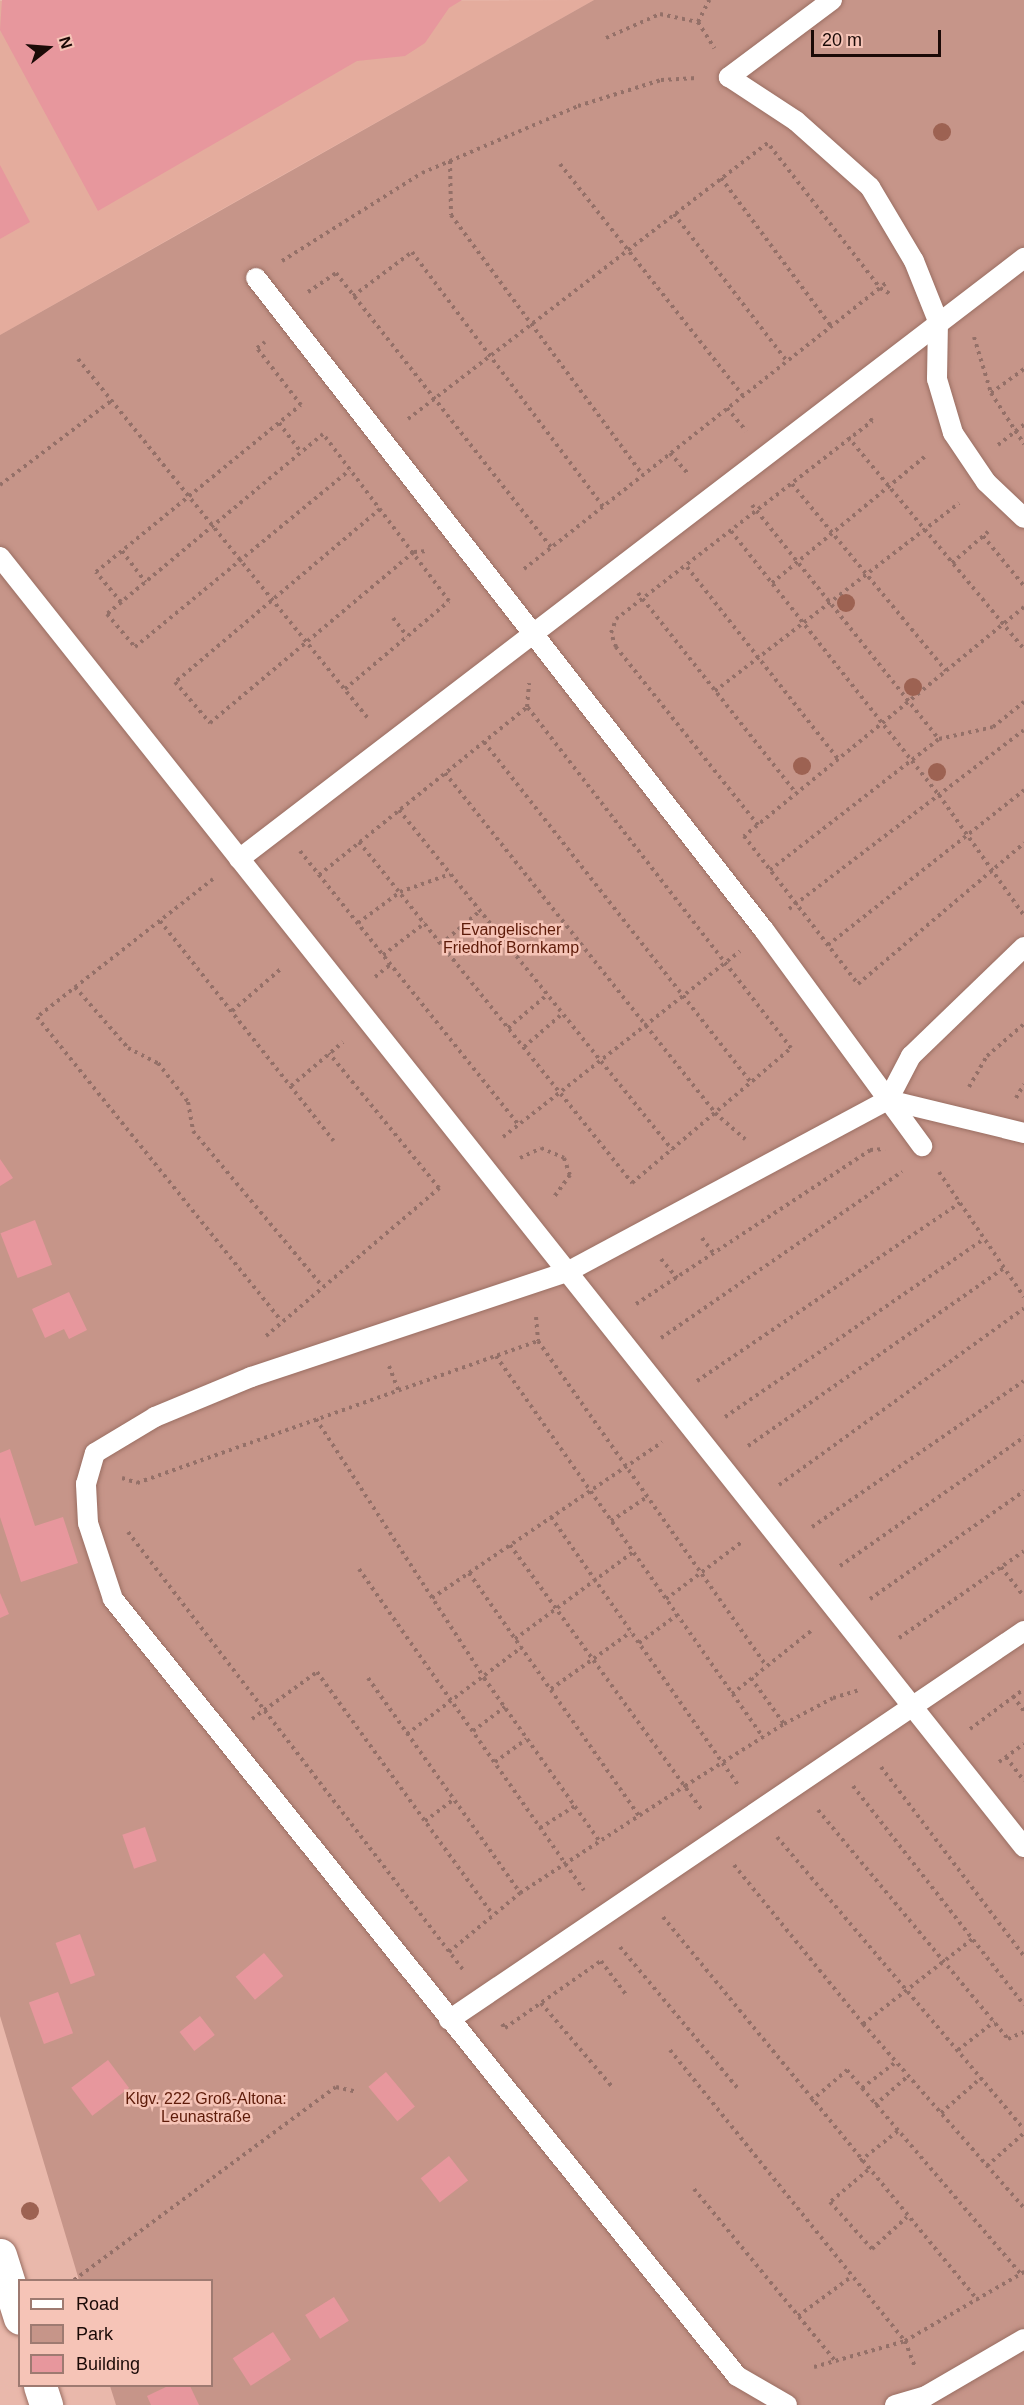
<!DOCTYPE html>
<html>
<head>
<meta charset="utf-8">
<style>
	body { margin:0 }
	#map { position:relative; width:1024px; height:2405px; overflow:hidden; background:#e9b8ab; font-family:Arial,sans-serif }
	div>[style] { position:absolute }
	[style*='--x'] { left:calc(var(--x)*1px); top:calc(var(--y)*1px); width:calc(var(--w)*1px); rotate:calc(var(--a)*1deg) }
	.built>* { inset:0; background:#e4ac9d }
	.green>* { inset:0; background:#c69589 }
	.building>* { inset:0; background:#e7979d; transform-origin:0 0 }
	.path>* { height:4px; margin-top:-2px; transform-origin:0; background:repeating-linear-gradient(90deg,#947068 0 3px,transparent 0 7.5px) }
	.roads { filter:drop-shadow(0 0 2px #9a6e62) drop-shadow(0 0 2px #9a6e62) }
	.service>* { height:20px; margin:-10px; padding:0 10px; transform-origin:10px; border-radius:10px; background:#fff }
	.tertiary>* { height:33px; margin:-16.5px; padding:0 16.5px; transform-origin:16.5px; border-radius:16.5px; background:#fff }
	.trees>* { width:18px; height:18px; margin:-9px; border-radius:50%; background:#9d6252 }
	span { translate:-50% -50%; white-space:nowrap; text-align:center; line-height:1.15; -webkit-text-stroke:5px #f6c4b7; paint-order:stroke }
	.park-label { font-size:16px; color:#5e1b09 }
	.legend { position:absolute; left:18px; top:2279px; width:195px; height:108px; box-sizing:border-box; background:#f6c4b7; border:2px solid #9e7a71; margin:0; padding:8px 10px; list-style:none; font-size:18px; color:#1b0a07 }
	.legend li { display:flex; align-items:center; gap:12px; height:30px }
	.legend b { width:30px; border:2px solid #9e7a71 }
	.north { position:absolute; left:18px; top:18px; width:60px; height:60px; -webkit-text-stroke:4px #f6c4b7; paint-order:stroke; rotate:73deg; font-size:16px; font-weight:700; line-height:24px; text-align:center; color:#1b0a07 }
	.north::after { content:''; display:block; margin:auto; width:21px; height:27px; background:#1b0a07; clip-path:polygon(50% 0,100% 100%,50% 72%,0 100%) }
	.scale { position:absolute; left:811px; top:30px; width:130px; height:27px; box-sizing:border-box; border:3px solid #1b0a07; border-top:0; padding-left:8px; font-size:18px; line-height:21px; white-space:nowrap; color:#1b0a07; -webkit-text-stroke:4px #f6c4b7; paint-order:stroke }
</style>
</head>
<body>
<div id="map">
	<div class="built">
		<div style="clip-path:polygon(594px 0,215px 213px,0 335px,0 1px)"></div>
	</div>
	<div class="green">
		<div style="clip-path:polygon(594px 0,1024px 0,1024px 2405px,116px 2405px,110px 2386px,212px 2386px,212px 2280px,79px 2280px,0 2016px,0 335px)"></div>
	</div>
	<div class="building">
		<div style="clip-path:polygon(462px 0,449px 8px,425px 43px,405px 56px,357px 61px,98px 211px,0 30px,2px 0)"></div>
		<div style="clip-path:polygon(0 165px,30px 222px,0 239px)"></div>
		<div style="clip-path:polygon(0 1159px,13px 1178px,0 1186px)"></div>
		<div style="left:35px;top:1220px;width:48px;height:37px;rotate:69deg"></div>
		<div style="clip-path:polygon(69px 1292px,87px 1330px,69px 1339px,64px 1329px,45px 1338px,32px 1309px)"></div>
		<div style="clip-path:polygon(10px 1449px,35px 1526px,63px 1517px,78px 1563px,21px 1582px,0 1517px,0 1453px)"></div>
		<div style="clip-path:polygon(0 1593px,9px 1614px,0 1618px)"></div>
		<div style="left:145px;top:1827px;width:36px;height:24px;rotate:71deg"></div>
		<div style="left:80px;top:1934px;width:44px;height:26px;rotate:70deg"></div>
		<div style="left:264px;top:1953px;width:30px;height:37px;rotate:50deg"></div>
		<div style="left:58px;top:1992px;width:44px;height:31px;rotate:70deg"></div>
		<div style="left:200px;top:2016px;width:24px;height:26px;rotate:52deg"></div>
		<div style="left:108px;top:2060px;width:35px;height:46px;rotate:53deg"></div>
		<div style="left:386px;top:2072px;width:45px;height:23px;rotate:50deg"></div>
		<div style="left:449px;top:2156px;width:31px;height:36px;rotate:52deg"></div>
		<div style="left:334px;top:2297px;width:28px;height:34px;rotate:58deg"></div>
		<div style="left:273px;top:2332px;width:33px;height:48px;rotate:57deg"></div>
		<div style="clip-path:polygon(168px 2386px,190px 2386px,199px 2405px,151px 2405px,147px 2396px)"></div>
	</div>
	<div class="path">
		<div style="--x:698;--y:22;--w:25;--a:-63"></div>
		<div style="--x:606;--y:38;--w:59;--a:-24"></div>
		<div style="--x:660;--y:14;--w:39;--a:12"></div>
		<div style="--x:698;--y:22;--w:31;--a:58"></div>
		<div style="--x:770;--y:146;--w:180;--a:52.2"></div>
		<div style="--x:880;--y:288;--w:14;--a:30"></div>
		<div style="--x:450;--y:161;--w:54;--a:88.9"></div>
		<div style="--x:451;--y:215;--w:323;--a:53.6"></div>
		<div style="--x:560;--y:164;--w:295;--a:51.7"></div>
		<div style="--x:721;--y:178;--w:184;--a:53.4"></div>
		<div style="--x:674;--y:214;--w:185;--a:52.5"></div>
		<div style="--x:282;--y:261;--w:165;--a:-32.2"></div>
		<div style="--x:422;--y:173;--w:170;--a:-23.2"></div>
		<div style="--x:578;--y:106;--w:87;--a:-17.4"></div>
		<div style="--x:661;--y:80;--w:36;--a:-3"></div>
		<div style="--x:308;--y:292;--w:34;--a:-34"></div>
		<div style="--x:336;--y:273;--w:348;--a:51.9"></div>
		<div style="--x:353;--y:296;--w:74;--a:-36.7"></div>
		<div style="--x:412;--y:252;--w:318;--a:53.1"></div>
		<div style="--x:974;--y:337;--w:59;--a:73.1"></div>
		<div style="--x:991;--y:393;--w:61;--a:57.1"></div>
		<div style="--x:78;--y:359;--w:463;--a:51.1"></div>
		<div style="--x:991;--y:393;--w:41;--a:-36"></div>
		<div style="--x:727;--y:408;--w:30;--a:50"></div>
		<div style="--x:408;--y:419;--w:455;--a:-37.5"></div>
		<div style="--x:279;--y:423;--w:36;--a:53"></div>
		<div style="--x:848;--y:437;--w:276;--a:50.3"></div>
		<div style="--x:998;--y:445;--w:33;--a:-38"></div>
		<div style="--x:670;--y:453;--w:29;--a:49"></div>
		<div style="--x:792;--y:484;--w:242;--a:50.5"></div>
		<div style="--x:0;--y:485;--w:139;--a:-37.1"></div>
		<div style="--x:752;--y:505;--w:300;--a:51.4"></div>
		<div style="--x:380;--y:509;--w:268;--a:139.8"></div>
		<div style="--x:175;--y:682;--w:54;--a:49.5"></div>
		<div style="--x:210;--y:723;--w:266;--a:-40"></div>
		<div style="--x:414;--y:552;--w:14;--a:-4"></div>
		<div style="--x:731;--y:531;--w:336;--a:51.8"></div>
		<div style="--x:939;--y:795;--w:146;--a:54.8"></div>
		<div style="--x:983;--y:536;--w:65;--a:50.6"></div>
		<div style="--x:122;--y:551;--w:39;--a:53"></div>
		<div style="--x:952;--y:563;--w:50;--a:-41"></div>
		<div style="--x:687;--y:567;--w:244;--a:51.8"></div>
		<div style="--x:524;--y:569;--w:464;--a:-38.3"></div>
		<div style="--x:772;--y:583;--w:201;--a:-39.6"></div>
		<div style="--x:638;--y:593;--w:255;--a:51.7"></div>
		<div style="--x:121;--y:602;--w:39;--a:-130"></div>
		<div style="--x:96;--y:572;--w:264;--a:-39.2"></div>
		<div style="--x:301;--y:405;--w:72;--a:-127.7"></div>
		<div style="--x:257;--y:348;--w:10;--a:-37"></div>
		<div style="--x:1024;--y:607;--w:362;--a:140.7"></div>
		<div style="--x:744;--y:836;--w:187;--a:52.4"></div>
		<div style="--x:858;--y:984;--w:218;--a:-40.3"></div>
		<div style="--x:393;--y:618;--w:23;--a:52"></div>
		<div style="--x:345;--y:689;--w:136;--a:-40.2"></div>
		<div style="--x:449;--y:601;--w:209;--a:-127"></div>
		<div style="--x:323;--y:434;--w:281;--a:140.2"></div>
		<div style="--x:107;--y:614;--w:43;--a:49.7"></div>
		<div style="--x:135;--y:647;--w:278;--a:-39.5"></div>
		<div style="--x:715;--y:691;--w:308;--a:-37.6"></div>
		<div style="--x:484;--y:742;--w:432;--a:51.9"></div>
		<div style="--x:445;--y:773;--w:434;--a:51.5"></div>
		<div style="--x:715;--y:1113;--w:40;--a:41"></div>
		<div style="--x:399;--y:810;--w:436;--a:51.2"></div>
		<div style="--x:758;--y:825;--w:228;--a:-128.6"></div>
		<div style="--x:616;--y:647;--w:15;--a:-110"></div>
		<div style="--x:611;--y:633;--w:15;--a:-70"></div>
		<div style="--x:616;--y:619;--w:324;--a:-37.7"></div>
		<div style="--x:872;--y:421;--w:4;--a:-124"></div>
		<div style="--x:359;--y:842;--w:437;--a:51.3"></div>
		<div style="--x:632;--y:1183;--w:209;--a:-40.3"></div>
		<div style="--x:791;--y:1048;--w:431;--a:-127.7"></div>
		<div style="--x:527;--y:707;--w:24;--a:-85"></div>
		<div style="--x:300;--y:851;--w:351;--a:51.4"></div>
		<div style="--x:770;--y:870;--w:214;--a:-37.8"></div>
		<div style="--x:939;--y:739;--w:55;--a:-12.5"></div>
		<div style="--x:993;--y:727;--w:40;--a:-39"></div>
		<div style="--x:319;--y:875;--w:267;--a:-38.9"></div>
		<div style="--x:213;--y:879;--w:224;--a:141.9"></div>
		<div style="--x:37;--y:1017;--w:390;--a:51.2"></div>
		<div style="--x:789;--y:909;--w:295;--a:-37.3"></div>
		<div style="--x:160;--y:921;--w:280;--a:51.7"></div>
		<div style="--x:358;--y:923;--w:52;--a:-36.4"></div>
		<div style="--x:400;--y:892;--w:53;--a:-19.8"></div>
		<div style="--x:441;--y:944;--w:51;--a:-40.2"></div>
		<div style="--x:828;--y:945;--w:250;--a:-38.3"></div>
		<div style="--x:383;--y:955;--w:53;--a:-37.3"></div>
		<div style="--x:375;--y:977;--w:21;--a:-39"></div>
		<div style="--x:75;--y:987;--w:81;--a:49"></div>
		<div style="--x:128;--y:1048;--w:34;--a:27"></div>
		<div style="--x:158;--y:1063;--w:49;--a:52.4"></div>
		<div style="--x:188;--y:1102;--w:29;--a:80"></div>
		<div style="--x:193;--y:1131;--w:202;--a:50.2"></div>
		<div style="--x:232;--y:1011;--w:67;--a:-40.8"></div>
		<div style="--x:508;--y:1028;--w:51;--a:-40.2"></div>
		<div style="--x:524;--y:1047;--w:50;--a:-41"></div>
		<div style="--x:291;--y:1086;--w:68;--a:-40.2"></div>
		<div style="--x:969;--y:1087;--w:36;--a:-60"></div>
		<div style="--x:987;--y:1056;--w:49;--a:-40.9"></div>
		<div style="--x:1016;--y:1098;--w:16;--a:-60"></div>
		<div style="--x:503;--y:1137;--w:301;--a:-38.1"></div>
		<div style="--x:520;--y:1158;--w:23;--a:-25"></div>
		<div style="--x:541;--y:1148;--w:25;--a:23"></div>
		<div style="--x:564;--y:1158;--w:18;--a:71"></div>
		<div style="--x:570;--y:1175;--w:26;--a:126"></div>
		<div style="--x:939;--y:1172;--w:151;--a:55.8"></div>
		<div style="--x:702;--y:1238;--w:20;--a:53"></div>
		<div style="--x:661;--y:1259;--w:25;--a:50"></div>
		<div style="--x:636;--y:1304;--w:280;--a:-33.3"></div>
		<div style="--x:870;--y:1150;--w:15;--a:-4"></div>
		<div style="--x:536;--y:1317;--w:24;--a:85"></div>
		<div style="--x:538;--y:1341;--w:397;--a:54.9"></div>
		<div style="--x:266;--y:1336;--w:228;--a:-40.5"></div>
		<div style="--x:439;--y:1188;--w:174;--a:-129.2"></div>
		<div style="--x:661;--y:1338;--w:293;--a:-34.6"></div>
		<div style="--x:496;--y:1356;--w:466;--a:55"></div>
		<div style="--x:389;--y:1366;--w:26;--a:69"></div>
		<div style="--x:697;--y:1381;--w:318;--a:-34.1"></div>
		<div style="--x:725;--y:1417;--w:314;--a:-34.5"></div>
		<div style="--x:316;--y:1419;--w:309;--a:57"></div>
		<div style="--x:484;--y:1678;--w:201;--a:54.7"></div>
		<div style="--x:748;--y:1446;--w:312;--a:-34.8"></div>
		<div style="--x:122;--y:1478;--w:16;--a:18"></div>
		<div style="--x:137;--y:1483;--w:425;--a:-19.5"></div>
		<div style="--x:779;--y:1485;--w:302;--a:-35.8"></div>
		<div style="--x:551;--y:1517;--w:327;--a:55.1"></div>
		<div style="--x:611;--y:1521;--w:43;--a:-33.7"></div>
		<div style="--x:812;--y:1527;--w:257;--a:-34.6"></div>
		<div style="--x:128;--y:1532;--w:553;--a:52.57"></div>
		<div style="--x:510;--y:1545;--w:327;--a:54.1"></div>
		<div style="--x:840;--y:1566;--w:225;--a:-35"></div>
		<div style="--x:1001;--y:1567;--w:37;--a:52"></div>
		<div style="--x:359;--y:1569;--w:392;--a:55"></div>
		<div style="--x:469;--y:1573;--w:297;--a:55"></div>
		<div style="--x:432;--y:1598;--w:278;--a:-34.1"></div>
		<div style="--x:666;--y:1599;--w:95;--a:-36.9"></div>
		<div style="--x:870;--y:1599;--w:188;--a:-35"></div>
		<div style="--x:899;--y:1638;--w:152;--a:-34.8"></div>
		<div style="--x:515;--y:1639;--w:147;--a:-36.4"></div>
		<div style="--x:639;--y:1643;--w:47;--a:-36.4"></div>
		<div style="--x:368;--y:1678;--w:263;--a:54.7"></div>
		<div style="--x:751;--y:1678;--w:57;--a:54.3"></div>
		<div style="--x:551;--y:1689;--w:98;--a:-35.5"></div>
		<div style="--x:732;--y:1694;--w:101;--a:-38.6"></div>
		<div style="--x:1013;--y:1696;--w:19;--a:54"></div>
		<div style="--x:252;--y:1719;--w:80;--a:-35.9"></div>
		<div style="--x:317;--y:1672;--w:300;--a:54.1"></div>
		<div style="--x:970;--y:1729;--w:67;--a:-36.5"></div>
		<div style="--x:473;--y:1731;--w:40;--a:-37"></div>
		<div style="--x:407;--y:1734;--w:144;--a:-37.1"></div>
		<div style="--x:1006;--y:1757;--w:30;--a:53"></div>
		<div style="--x:495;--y:1762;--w:39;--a:-36"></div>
		<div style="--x:999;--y:1762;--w:31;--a:-36"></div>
		<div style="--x:881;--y:1767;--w:237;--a:52.9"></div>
		<div style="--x:853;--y:1786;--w:278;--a:52"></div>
		<div style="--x:818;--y:1810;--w:298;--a:50.3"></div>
		<div style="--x:1008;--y:2039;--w:17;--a:-24"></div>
		<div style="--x:425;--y:1821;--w:36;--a:-37"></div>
		<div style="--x:540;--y:1828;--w:41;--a:-32.2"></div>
		<div style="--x:777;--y:1837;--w:382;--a:49.8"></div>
		<div style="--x:734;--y:1865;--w:205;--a:50.9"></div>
		<div style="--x:863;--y:2024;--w:244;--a:48.8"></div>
		<div style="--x:663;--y:1917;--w:496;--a:50.6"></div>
		<div style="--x:620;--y:1947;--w:186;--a:50.2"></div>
		<div style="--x:449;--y:1952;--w:92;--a:-39.7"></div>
		<div style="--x:520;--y:1893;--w:197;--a:-33"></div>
		<div style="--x:685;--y:1786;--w:117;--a:-32.1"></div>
		<div style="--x:784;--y:1724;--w:55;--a:-28"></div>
		<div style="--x:833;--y:1698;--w:28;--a:-17"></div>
		<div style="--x:601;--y:1961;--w:44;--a:53.4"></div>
		<div style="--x:541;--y:2003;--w:111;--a:49.7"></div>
		<div style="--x:502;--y:2024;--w:5;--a:53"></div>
		<div style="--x:505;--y:2028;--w:118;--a:-35"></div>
		<div style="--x:863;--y:2024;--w:140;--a:-37.8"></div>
		<div style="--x:670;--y:2050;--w:374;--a:51.1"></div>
		<div style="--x:905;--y:2341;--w:26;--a:69"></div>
		<div style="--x:958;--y:2050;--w:46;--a:-37.9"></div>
		<div style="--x:862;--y:2088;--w:245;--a:49.5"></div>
		<div style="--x:811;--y:2101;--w:48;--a:-40.7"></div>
		<div style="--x:847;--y:2070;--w:23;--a:50"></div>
		<div style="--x:862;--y:2088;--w:43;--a:-37.4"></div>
		<div style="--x:875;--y:2105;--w:44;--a:-41.3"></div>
		<div style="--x:941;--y:2113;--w:53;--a:-41.2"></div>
		<div style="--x:860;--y:2161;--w:48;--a:-38.3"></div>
		<div style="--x:987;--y:2166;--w:50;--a:-41.7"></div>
		<div style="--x:868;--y:2170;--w:50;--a:139.9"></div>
		<div style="--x:830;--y:2202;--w:63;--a:48.2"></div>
		<div style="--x:872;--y:2249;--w:47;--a:-42.4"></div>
		<div style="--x:694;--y:2189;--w:224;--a:50.6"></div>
		<div style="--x:74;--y:2280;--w:325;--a:-36.4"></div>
		<div style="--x:336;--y:2087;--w:22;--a:13"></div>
		<div style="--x:798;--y:2316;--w:66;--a:-36.3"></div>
		<div style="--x:814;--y:2367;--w:95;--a:-15.9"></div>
		<div style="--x:905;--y:2341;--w:138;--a:-30.1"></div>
	</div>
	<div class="roads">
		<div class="service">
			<div style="--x:832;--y:0;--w:129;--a:143.2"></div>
			<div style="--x:729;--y:77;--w:80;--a:33.3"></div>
			<div style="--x:796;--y:121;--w:99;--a:41.7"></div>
			<div style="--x:870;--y:187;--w:86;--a:59.3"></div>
			<div style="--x:914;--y:261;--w:65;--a:68.2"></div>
			<div style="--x:938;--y:321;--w:58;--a:91"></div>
			<div style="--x:937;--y:379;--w:56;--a:73.5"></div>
			<div style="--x:953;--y:433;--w:59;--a:56"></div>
			<div style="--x:986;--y:482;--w:52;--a:43.5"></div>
			<div style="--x:256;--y:278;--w:827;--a:52.08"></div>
			<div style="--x:764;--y:930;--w:268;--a:53.8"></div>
			<div style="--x:0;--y:557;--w:1647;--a:51.56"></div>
			<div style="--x:239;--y:859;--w:989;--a:-37.44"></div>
			<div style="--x:888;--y:1100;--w:140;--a:13.6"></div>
			<div style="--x:449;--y:2020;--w:694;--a:-34.08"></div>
			<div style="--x:787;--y:2405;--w:58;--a:-149.9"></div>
			<div style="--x:737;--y:2376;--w:997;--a:-128.77"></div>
			<div style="--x:113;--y:1599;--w:80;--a:-108.2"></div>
			<div style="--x:88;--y:1523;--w:39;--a:-93"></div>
			<div style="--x:86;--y:1484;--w:32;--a:-74"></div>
			<div style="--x:95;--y:1453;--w:70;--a:-31"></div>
			<div style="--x:155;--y:1417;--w:104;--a:-22.6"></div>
			<div style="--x:251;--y:1377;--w:333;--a:-18.4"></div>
			<div style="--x:567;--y:1272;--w:364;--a:-28.2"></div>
			<div style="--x:888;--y:1100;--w:50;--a:-62.4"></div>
			<div style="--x:911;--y:1056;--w:157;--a:-44"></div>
			<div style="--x:895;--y:2405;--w:32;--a:-16"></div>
			<div style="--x:926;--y:2396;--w:113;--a:-30.2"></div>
		</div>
		<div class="tertiary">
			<div style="--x:0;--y:2255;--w:66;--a:72.4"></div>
			<div style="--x:40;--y:2386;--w:20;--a:72"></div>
		</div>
	</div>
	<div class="trees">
		<div style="left:942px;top:132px"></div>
		<div style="left:846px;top:603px"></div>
		<div style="left:913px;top:687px"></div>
		<div style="left:802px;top:766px"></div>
		<div style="left:937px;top:772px"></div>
		<div style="left:30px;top:2211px"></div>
	</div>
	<div class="park-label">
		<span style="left:511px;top:939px">Evangelischer<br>Friedhof Bornkamp</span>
		<span style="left:206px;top:2108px">Klgv. 222 Groß-Altona:<br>Leunastraße</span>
	</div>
	<ul class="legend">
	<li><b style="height:8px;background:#fff"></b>Road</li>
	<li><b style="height:16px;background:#c69589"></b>Park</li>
	<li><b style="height:16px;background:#e7979d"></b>Building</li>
	</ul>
	<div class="north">N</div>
	<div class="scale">20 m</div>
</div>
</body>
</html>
